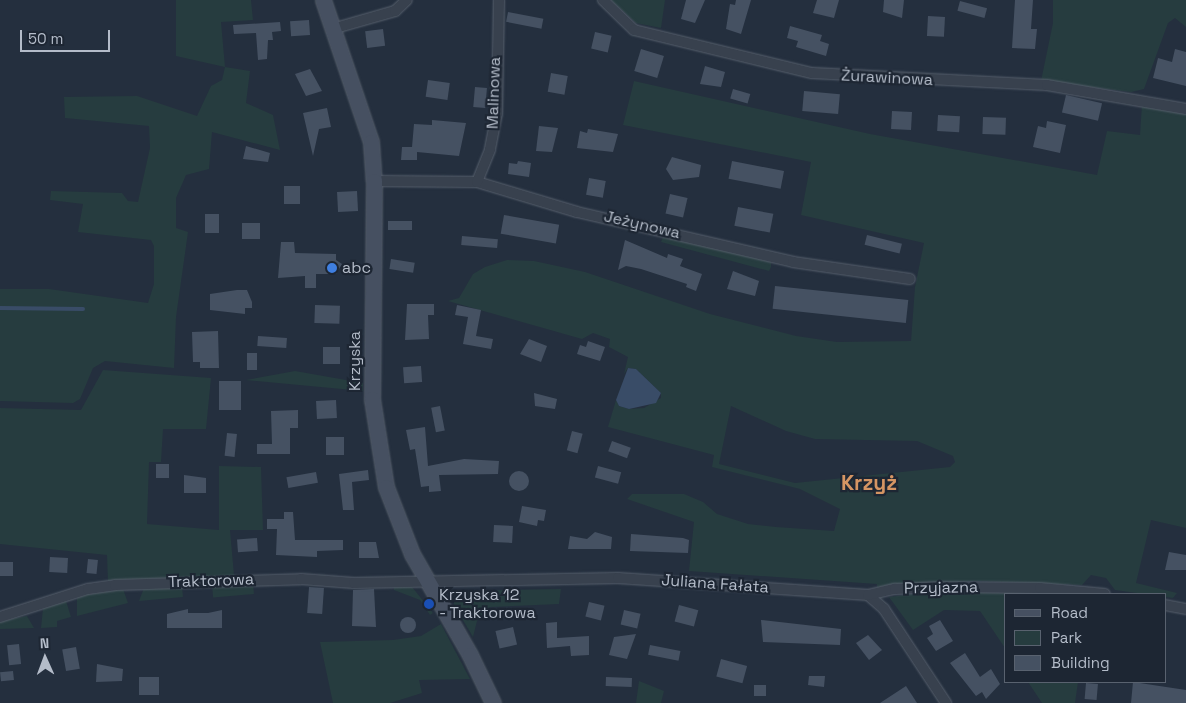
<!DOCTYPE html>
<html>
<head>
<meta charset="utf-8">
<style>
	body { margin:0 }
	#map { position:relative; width:1186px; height:703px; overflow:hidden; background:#242f3e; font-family:"Space Grotesk",sans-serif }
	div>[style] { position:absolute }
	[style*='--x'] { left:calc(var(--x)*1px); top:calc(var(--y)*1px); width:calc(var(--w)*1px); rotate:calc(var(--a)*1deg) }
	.green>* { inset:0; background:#263c3f; transform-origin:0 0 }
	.water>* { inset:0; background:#394c67 }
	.stream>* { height:4px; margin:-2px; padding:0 2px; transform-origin:2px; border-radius:2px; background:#394c67 }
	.building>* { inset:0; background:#455162; transform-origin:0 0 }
	.round { border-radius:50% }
	.roads { filter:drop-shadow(0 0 1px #565f6c) drop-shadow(0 0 1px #565f6c) }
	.street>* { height:10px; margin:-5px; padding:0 5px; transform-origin:5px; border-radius:5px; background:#38414e }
	.secondary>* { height:15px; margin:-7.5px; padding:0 7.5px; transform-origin:7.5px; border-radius:7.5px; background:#465061 }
	.dots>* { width:14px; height:14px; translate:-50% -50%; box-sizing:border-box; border:2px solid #1d2633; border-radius:50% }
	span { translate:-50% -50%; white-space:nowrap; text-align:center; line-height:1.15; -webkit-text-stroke:4.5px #1d2633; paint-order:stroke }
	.street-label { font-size:16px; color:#b4bcc9 }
	.poi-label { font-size:16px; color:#b4bcc9 }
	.left { translate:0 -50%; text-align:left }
	.district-label { font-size:21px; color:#d59563; font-weight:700 }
	.legend { position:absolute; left:1004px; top:593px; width:162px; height:90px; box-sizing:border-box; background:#1d2633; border:1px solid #59626f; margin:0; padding:6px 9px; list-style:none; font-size:15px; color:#b4bcc9 }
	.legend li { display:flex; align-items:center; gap:10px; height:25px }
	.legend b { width:25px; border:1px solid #59626f }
	.north { position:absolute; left:20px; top:633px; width:50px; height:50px; -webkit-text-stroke:4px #1d2633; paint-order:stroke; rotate:358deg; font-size:14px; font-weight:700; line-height:20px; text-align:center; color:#b4bcc9 }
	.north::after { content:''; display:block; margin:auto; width:18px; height:22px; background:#b4bcc9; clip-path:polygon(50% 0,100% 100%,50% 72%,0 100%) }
	.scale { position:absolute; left:20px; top:30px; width:90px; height:22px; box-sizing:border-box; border:2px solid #b4bcc9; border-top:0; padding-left:6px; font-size:15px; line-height:18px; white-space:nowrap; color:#b4bcc9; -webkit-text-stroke:4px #1d2633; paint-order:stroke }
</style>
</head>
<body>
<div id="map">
	<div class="green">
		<div style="clip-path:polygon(176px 0,251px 0,253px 20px,221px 22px,225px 67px,250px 71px,246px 103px,273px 115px,280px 150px,212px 132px,209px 169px,186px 175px,176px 198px,176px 228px,188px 232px,176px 317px,174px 368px,105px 361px,93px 368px,80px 399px,73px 403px,0 401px,0 289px,49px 289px,148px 303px,154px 284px,154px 246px,151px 240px,78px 232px,83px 204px,50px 200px,51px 191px,122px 193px,128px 201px,138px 202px,150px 148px,149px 126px,65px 118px,64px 97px,137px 96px,197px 116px,211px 86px,222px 80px,225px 67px,176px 56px)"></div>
		<div style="clip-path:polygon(611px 0,665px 0,661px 28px,636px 23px)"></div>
		<div style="clip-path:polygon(1053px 0,1186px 0,1186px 27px,1175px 18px,1168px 23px,1144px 89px,1131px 92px,1041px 81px,1053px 23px)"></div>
		<div style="clip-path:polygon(evenodd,634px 81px,870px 134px,1097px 175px,1107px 131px,1140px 135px,1142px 104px,1186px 114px,1186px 528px,1151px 520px,1136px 583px,1177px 593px,1173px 598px,1115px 590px,1106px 578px,1091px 575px,1082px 585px,975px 581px,877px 587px,877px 584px,689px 571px,694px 522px,627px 499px,632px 494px,684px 494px,703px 502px,717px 514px,748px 524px,776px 527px,834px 531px,840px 509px,800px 489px,712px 467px,714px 455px,608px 427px,616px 400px,619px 406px,629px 409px,644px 408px,661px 398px,661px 393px,636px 369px,628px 368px,624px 374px,628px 357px,609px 347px,610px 339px,593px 333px,582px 339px,448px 301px,459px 298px,473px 274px,485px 267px,507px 260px,534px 261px,585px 272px,710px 314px,796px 336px,837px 342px,911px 341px,915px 287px,924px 243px,801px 215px,811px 162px,623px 125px,634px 81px,731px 406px,786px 431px,815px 439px,917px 441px,953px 456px,955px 462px,950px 467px,795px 483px,719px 464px,731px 406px)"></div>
		<div style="clip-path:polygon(664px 234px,771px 262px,771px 267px,769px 271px,661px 242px)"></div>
		<div style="clip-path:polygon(103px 370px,211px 378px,206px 429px,163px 429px,161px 462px,149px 462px,147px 524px,219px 530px,219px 466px,261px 467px,263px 530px,230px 530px,234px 575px,108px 582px,107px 555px,0 544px,0 408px,81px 410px)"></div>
		<div style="clip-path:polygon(295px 371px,363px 383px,363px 391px,246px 380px)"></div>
		<div style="left:253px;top:583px;width:11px;height:41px;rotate:85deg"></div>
		<div style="clip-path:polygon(394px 586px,412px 587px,433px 613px,430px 615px,420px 600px,394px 590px)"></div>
		<div style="clip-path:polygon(182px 587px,183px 597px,139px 601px,144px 588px)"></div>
		<div style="clip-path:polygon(123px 589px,128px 603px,77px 616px,77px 598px,81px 594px)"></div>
		<div style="clip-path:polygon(561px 589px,559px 604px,490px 607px,477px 621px,473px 637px,454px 605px,454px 599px,464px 591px)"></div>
		<div style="clip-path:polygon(929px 592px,1026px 592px,1048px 594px,1005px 594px,1005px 648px,980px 611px,944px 610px,913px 630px,889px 597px)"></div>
		<div style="clip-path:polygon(66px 601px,71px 617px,57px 621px,57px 627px,41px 628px,43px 608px)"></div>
		<div style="clip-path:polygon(27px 616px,34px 628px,0 629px,0 621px)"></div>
		<div style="clip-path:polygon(441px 624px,470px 679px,419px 680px,422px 693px,390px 703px,333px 703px,320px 642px,393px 640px,421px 636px)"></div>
		<div style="clip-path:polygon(639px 681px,664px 691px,661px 703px,636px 703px)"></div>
		<div style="clip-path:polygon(1028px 682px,1078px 682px,1075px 703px,1042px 703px)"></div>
	</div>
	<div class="water">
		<div style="clip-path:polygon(628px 368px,636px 369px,661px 393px,656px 403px,629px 409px,619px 406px,616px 400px)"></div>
	</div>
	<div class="stream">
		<div style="--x:0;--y:308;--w:83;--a:0.7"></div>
	</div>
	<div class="building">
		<div style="clip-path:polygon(686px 0,705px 0,695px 23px,681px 19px)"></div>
		<div style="clip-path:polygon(736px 0,751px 0,741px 34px,726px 29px,730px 4px,735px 5px)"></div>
		<div style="clip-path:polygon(817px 0,839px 0,834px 18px,813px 13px)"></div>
		<div style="clip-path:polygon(884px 0,904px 0,902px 18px,883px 12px)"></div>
		<div style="clip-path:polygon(1015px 0,1033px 0,1031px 29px,1037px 29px,1035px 49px,1012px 48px)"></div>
		<div style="left:960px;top:1px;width:28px;height:10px;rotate:15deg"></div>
		<div style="left:508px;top:12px;width:36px;height:10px;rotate:11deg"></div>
		<div style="left:928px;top:16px;width:17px;height:20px;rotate:3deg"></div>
		<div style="left:309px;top:20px;width:15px;height:19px;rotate:86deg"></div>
		<div style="clip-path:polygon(280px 22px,281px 31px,272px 32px,273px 40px,268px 40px,267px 59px,258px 60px,256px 33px,234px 34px,233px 25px)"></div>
		<div style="clip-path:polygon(790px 26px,822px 35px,820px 41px,829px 44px,826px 56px,796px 47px,798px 41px,787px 38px)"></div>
		<div style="left:383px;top:29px;width:17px;height:18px;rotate:83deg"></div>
		<div style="left:595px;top:32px;width:17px;height:17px;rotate:13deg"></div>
		<div style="left:641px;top:49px;width:24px;height:23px;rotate:17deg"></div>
		<div style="clip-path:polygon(1175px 49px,1186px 52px,1186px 86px,1153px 78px,1158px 58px,1172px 62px)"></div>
		<div style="clip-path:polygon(705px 66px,725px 72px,721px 87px,700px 84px)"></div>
		<div style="clip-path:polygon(310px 69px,322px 91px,306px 96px,295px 74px)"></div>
		<div style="left:551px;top:73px;width:17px;height:19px;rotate:10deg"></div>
		<div style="left:428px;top:80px;width:22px;height:17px;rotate:8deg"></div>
		<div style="left:475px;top:87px;width:12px;height:20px;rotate:5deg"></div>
		<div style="left:733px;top:89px;width:18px;height:10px;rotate:16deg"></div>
		<div style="left:804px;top:91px;width:36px;height:20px;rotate:5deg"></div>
		<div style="left:1066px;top:95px;width:37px;height:18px;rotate:13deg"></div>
		<div style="clip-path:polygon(327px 108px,331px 127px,319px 129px,313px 156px,303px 113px)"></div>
		<div style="left:892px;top:111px;width:20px;height:18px;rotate:3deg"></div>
		<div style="left:938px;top:115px;width:22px;height:16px;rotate:3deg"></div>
		<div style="left:983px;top:117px;width:23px;height:17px;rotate:2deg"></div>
		<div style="clip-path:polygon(432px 120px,466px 123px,459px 156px,417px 152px,417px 160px,401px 160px,402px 147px,412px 147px,414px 124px,432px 125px)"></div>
		<div style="clip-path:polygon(1047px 121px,1066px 125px,1060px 153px,1033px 147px,1038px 126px,1046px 128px)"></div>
		<div style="clip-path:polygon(539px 126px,558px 128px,552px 152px,536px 151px)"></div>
		<div style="clip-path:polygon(588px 129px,618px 134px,613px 152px,577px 148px,580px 131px,587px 133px)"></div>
		<div style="clip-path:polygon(246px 146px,270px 153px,268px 162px,243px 159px)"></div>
		<div style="clip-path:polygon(672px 157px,701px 165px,699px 177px,673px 180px,666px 169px)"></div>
		<div style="clip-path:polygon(518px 161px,531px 163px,529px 177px,508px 174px,509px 163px,517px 164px)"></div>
		<div style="left:732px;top:161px;width:53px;height:18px;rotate:11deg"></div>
		<div style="left:589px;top:178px;width:17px;height:17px;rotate:10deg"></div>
		<div style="left:284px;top:186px;width:16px;height:18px"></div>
		<div style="left:357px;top:191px;width:20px;height:20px;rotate:87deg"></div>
		<div style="left:670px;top:194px;width:18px;height:20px;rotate:13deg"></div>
		<div style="left:738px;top:207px;width:36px;height:19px;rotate:11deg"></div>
		<div style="left:205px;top:214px;width:14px;height:19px"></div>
		<div style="left:504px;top:215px;width:56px;height:19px;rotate:10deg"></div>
		<div style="left:388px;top:221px;width:24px;height:9px"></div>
		<div style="left:242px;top:223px;width:18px;height:16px"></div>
		<div style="left:867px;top:235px;width:36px;height:10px;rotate:14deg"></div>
		<div style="left:462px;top:236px;width:36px;height:9px;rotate:5deg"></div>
		<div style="clip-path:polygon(625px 240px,667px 258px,668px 254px,683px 259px,680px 266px,702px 274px,696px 291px,686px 287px,687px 284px,641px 269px,626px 266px,618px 270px)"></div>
		<div style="clip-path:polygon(281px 242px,294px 242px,295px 253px,336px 254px,336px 260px,342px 264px,336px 274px,316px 274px,316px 288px,305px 288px,305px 276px,278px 278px)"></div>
		<div style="left:391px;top:259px;width:24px;height:10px;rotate:9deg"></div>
		<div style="clip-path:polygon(733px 271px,759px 281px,755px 296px,727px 289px)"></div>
		<div style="left:775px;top:286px;width:134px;height:23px;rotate:6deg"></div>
		<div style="clip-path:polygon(237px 290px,247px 290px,252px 302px,252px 308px,245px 308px,245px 314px,210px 310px,210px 294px)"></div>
		<div style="clip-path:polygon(407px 304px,434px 304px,434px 315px,428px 315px,429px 339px,405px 340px)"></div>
		<div style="left:315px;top:305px;width:25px;height:18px;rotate:2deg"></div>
		<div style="clip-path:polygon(457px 305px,481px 310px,476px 336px,493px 339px,491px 349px,463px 344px,468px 317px,455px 315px)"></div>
		<div style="clip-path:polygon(218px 331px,219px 368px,200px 368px,200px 362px,193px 362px,192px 332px)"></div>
		<div style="left:258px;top:336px;width:29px;height:10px;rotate:4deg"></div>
		<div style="clip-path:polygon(529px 339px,547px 346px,541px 362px,520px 354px)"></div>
		<div style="clip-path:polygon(588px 341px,605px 347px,600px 361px,577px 354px,580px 345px,586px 347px)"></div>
		<div style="left:323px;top:347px;width:17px;height:17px"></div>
		<div style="left:247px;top:353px;width:10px;height:17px"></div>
		<div style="left:421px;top:366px;width:16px;height:18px;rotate:86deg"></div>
		<div style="left:219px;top:381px;width:22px;height:29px"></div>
		<div style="clip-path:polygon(534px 393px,557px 399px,555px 409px,535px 406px)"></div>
		<div style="left:336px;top:400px;width:18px;height:20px;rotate:87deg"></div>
		<div style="left:440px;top:406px;width:25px;height:9px;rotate:79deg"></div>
		<div style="clip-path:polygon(298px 410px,298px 428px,290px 428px,290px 454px,257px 454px,257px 444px,272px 444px,271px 411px)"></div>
		<div style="clip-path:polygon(425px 427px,428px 466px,464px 459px,499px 461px,498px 474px,439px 475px,441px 491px,429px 492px,429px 486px,421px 487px,415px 449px,410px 450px,406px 430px)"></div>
		<div style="left:572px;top:431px;width:11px;height:20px;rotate:15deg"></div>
		<div style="left:227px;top:433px;width:10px;height:23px;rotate:6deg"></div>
		<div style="left:326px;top:437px;width:18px;height:18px"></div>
		<div style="left:612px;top:441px;width:20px;height:11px;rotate:20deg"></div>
		<div style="left:156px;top:464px;width:13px;height:14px"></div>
		<div style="left:598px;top:466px;width:24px;height:12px;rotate:15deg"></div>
		<div style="clip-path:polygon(368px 470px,369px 480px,352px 482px,354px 510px,343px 510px,339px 474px)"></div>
		<div class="round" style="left:509px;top:471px;width:20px;height:20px"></div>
		<div style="left:316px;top:472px;width:11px;height:30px;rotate:80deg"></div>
		<div style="clip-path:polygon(184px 475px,206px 478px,206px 493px,184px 493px)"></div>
		<div style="clip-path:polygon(522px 506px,546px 510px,544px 521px,538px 520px,537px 526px,519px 522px)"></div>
		<div style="clip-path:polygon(284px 512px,293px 512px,295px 540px,343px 540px,343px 550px,317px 551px,317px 557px,276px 555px,277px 529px,267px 529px,267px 519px,284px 519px)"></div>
		<div style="left:494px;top:525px;width:19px;height:17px;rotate:3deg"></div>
		<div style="clip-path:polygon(595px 532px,612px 537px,611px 549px,568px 549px,570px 536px,587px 539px)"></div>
		<div style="clip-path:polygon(631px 534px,683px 538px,689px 540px,688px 553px,630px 551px)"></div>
		<div style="left:257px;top:538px;width:13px;height:20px;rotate:86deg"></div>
		<div style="clip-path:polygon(359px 542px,376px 542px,379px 558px,359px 558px)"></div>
		<div style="clip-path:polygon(1169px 552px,1186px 555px,1186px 570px,1165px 570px)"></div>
		<div style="left:50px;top:557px;width:18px;height:15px;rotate:3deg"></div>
		<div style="left:88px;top:559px;width:10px;height:14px;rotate:6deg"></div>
		<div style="left:0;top:562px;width:13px;height:14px"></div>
		<div style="left:309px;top:587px;width:15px;height:26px;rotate:4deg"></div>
		<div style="clip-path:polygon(374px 589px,376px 627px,352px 626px,353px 590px)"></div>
		<div style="left:589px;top:602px;width:16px;height:15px;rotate:14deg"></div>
		<div style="left:679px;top:605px;width:20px;height:17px;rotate:15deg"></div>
		<div style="clip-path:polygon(188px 609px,188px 613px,208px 613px,222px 610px,222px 628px,167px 628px,167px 614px)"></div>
		<div style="left:624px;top:610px;width:17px;height:15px;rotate:13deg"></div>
		<div class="round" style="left:400px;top:617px;width:16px;height:16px"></div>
		<div style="clip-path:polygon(761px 620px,841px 629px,840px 645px,763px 642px)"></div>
		<div style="clip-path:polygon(940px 620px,953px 641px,936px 651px,927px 638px,933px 634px,929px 626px)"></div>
		<div style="clip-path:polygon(557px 622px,557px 638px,589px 636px,589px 655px,571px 656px,570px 646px,547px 648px,546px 623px)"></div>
		<div style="left:513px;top:627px;width:18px;height:18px;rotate:77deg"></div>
		<div style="clip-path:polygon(636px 634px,627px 659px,609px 655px,614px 637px)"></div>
		<div style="clip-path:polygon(868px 635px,882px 650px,869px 660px,856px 643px)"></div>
		<div style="left:19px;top:644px;width:20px;height:12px;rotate:84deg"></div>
		<div style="left:650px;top:645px;width:31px;height:10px;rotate:11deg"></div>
		<div style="left:76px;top:647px;width:22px;height:14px;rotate:80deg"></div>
		<div style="clip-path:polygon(965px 653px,980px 677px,991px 669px,1000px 684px,986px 699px,982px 692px,976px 696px,950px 663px)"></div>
		<div style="left:721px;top:659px;width:27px;height:18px;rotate:15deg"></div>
		<div style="clip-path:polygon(97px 664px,123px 669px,122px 681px,96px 682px)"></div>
		<div style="left:13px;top:671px;width:9px;height:13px;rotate:84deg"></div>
		<div style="clip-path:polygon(809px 676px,825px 676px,824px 687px,808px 685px)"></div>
		<div style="left:139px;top:677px;width:20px;height:18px"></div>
		<div style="left:606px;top:677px;width:26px;height:9px;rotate:2deg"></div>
		<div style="clip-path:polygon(1133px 682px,1186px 690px,1186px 703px,1131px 703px)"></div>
		<div style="left:1086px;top:683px;width:12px;height:16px;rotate:5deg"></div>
		<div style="left:754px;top:685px;width:12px;height:11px"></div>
		<div style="clip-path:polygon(906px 686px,917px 703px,880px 703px)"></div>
	</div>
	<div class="roads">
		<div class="street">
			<div style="--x:603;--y:0;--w:43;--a:44.1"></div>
			<div style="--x:634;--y:30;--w:183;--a:13.6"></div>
			<div style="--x:812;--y:73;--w:235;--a:2.9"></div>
			<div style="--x:1047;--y:85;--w:141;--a:9.8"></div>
			<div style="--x:332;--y:29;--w:66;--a:-15.9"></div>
			<div style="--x:395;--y:11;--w:16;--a:-43"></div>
			<div style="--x:374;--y:181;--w:103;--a:0.6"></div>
			<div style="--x:477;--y:182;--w:104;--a:16.7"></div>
			<div style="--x:577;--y:212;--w:222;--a:13"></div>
			<div style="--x:793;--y:262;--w:118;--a:8.3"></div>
			<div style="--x:477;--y:182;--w:35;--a:-68"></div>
			<div style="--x:490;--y:149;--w:36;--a:-79"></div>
			<div style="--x:497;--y:114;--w:114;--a:-89"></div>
			<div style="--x:868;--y:595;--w:21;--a:41"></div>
			<div style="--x:884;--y:609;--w:113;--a:56.6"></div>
			<div style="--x:1165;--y:605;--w:21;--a:11"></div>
			<div style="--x:0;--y:617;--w:92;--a:-17.7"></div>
			<div style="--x:88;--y:589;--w:27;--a:-8"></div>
			<div style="--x:115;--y:585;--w:186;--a:-1.8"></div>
			<div style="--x:301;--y:579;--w:53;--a:4.3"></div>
			<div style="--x:354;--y:583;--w:264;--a:-1.1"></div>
			<div style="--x:618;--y:578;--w:251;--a:3.9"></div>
			<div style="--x:868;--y:595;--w:28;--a:-13"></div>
			<div style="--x:895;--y:589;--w:46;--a:-2.5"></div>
			<div style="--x:941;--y:587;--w:99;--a:0.6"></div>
			<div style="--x:1040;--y:588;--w:65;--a:5.3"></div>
		</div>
		<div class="secondary">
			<div style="--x:323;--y:0;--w:150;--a:71.3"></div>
			<div style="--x:371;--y:142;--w:39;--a:86"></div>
			<div style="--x:374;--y:181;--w:218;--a:90.5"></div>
			<div style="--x:372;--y:399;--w:89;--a:81"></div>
			<div style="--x:386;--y:487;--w:72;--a:68.8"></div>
			<div style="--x:412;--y:554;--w:116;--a:60.1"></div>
			<div style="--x:470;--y:655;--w:53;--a:64.4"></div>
		</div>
	</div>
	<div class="dots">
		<div style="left:332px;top:268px;background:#3f7fe0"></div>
		<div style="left:429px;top:604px;background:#1a4fb4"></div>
	</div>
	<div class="street-label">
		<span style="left:887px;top:78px;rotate:3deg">Żurawinowa</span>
		<span style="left:494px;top:93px;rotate:-88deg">Malinowa</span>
		<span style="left:642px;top:225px;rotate:13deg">Jeżynowa</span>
		<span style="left:355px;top:361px;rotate:-90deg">Krzyska</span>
		<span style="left:211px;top:581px;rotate:-2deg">Traktorowa</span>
		<span style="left:715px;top:584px;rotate:4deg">Juliana Fałata</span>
		<span style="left:941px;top:588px;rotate:-1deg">Przyjazna</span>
	</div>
	<div class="poi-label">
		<span class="left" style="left:342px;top:268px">abc</span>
		<span class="left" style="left:439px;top:604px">Krzyska 12<br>- Traktorowa</span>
	</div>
	<div class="district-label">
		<span style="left:869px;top:483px">Krzyż</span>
	</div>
	<ul class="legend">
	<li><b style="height:6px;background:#465061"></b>Road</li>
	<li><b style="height:14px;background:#263c3f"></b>Park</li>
	<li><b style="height:14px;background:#455162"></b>Building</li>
	</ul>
	<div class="north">N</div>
	<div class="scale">50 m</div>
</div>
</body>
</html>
